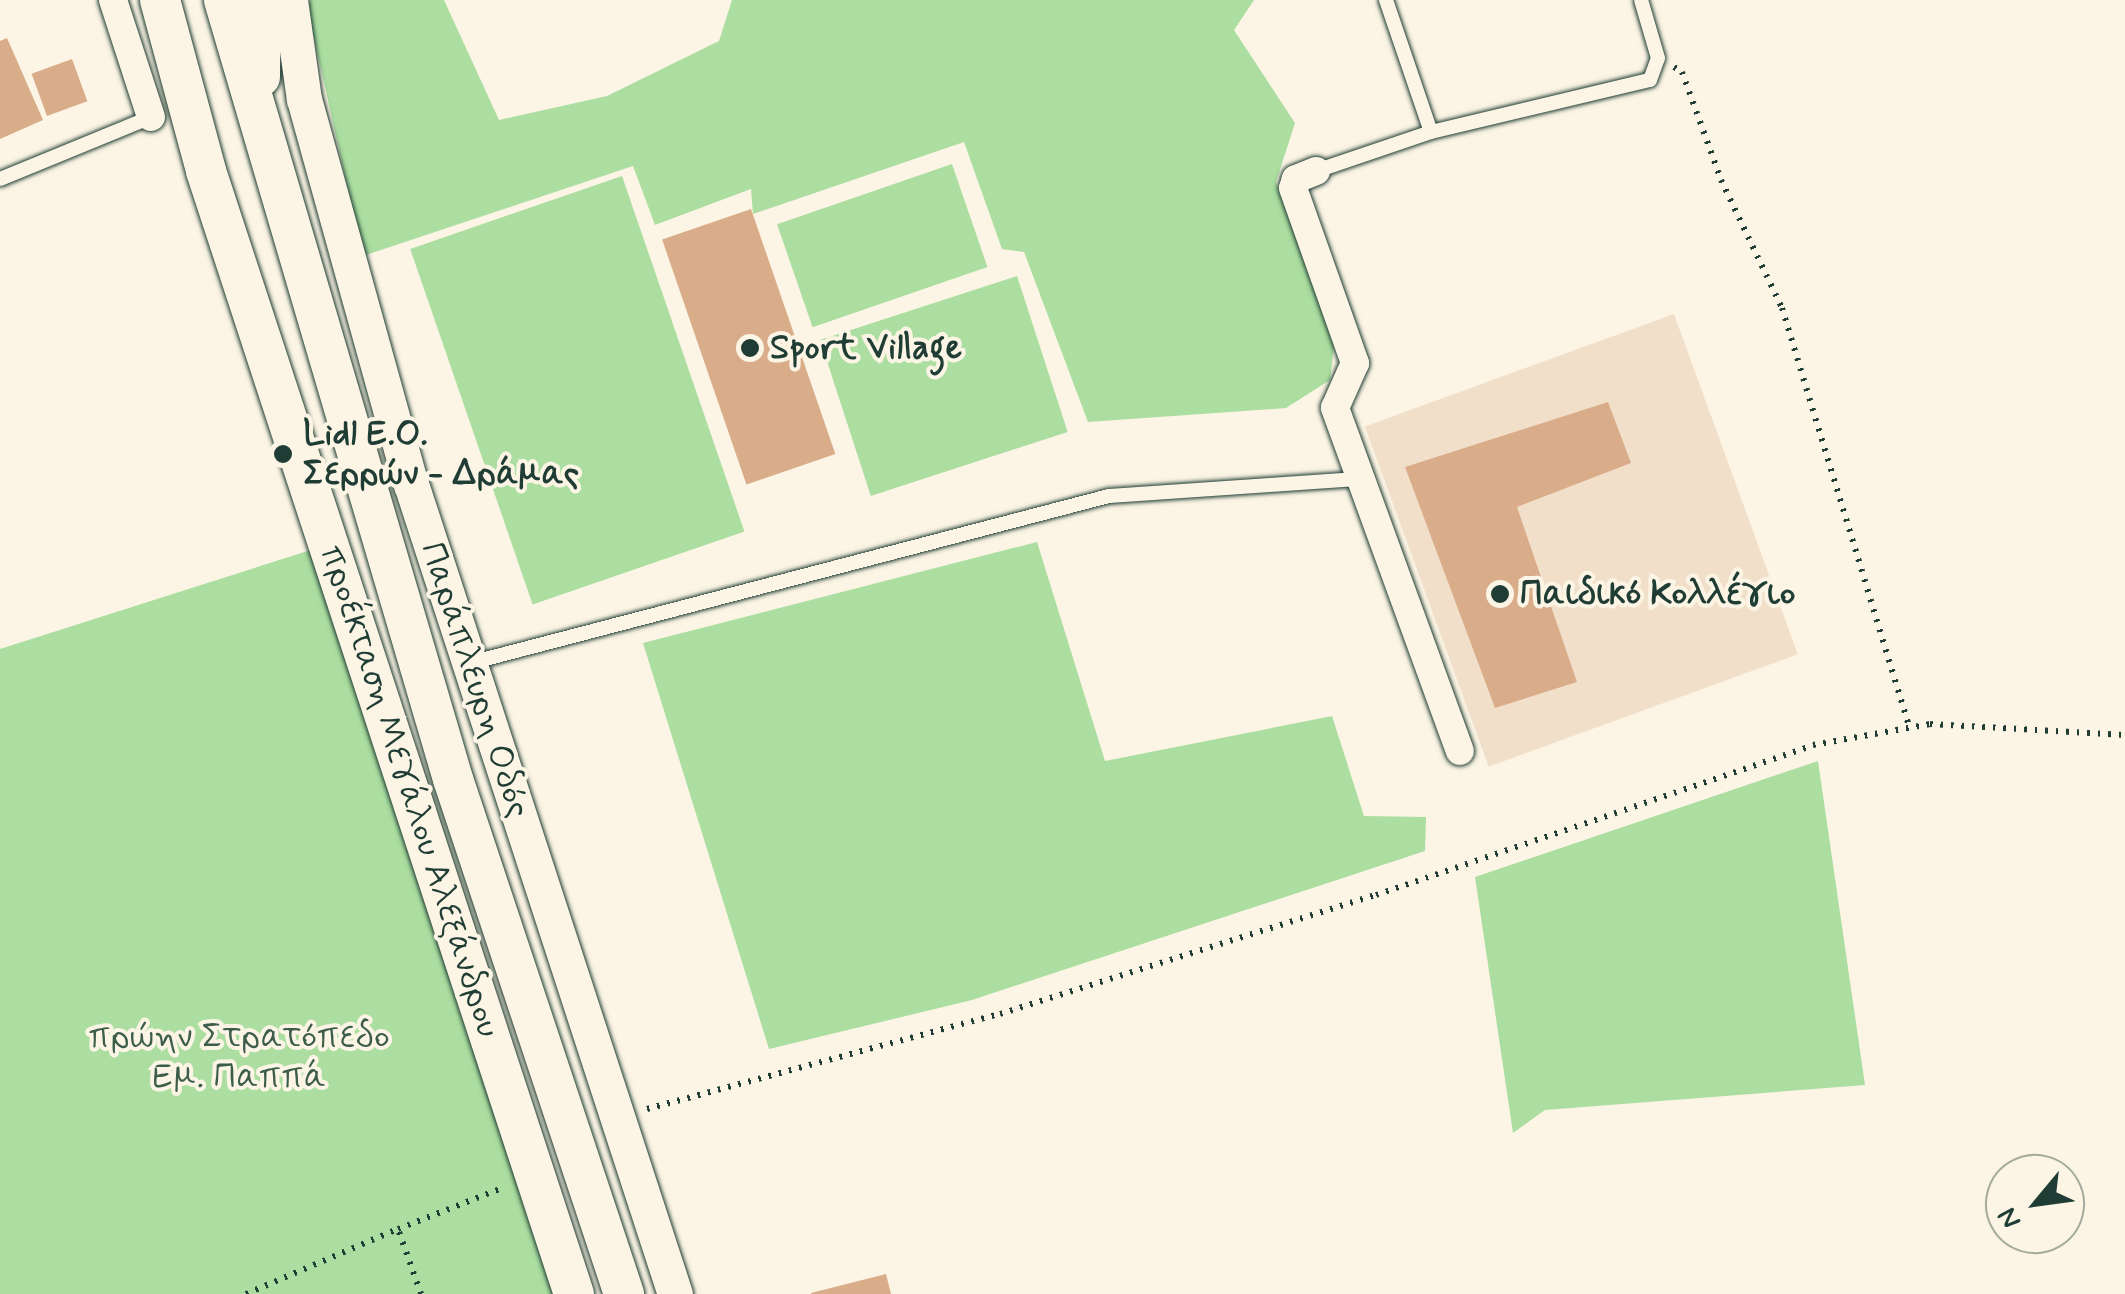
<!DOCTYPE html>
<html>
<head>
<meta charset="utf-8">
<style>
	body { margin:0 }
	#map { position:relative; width:2125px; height:1294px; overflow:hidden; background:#fcf5e5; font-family:Mynerve,sans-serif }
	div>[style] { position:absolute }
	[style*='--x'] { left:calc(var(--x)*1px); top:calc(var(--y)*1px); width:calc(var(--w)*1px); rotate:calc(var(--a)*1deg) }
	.built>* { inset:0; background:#f2dfca; transform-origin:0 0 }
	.green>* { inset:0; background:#abdea0; transform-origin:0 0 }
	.building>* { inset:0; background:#d9ad8a; transform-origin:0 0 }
	.path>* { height:6px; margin-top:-3px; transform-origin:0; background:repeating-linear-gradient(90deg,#1f3d34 0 2.5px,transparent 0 10.5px) }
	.roads { filter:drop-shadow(0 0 2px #1f3d34) drop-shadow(0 0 2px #1f3d34) }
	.service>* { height:14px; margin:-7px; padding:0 7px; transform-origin:7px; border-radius:7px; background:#fcf5e5 }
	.minor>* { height:28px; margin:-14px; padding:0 14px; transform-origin:14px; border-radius:14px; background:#fcf5e5 }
	.tertiary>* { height:35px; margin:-17.5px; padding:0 17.5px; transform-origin:17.5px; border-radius:17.5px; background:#fcf5e5 }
	.secondary>* { height:40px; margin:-20px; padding:0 20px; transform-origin:20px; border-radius:20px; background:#fcf5e5 }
	.dots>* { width:28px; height:28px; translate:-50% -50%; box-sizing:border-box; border:5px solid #fcf5e5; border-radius:50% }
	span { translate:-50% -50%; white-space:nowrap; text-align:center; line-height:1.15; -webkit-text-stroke:8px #fcf5e5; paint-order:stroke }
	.poi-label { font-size:35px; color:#1f3d34; font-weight:700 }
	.left { translate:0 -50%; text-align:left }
	.street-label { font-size:35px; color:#1f3d34 }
	.park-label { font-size:35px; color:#3b5d4a }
	.north { position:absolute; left:1985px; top:1154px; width:100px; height:100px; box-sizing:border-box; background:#fcf5e5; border:2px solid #a4ab9e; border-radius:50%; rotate:241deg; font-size:28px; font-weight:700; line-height:40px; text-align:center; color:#1f3d34 }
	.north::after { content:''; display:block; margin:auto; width:35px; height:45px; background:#1f3d34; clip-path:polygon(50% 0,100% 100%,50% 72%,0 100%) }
</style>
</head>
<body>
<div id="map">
	<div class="built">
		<div style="left:1674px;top:314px;width:362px;height:329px;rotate:70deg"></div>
	</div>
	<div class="green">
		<div style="clip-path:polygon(311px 0,444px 0,499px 120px,607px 96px,719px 41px,732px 0,1254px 0,1234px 30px,1295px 123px,1276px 182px,1334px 346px,1330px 380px,1286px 408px,1088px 422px,1024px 252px,1002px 249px,964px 142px,753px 214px,751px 189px,655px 225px,633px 166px,363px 256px,307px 7px)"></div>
		<div style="left:952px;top:164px;width:109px;height:185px;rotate:71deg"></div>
		<div style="left:622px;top:176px;width:376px;height:224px;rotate:71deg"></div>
		<div style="left:1017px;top:276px;width:164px;height:207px;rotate:72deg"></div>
		<div style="clip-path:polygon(1037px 542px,1105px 761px,1332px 716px,1364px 816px,1426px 817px,1425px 851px,972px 1000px,769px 1049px,643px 643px)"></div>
		<div style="clip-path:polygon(314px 549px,568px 1294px,0 1294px,0 649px)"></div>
		<div style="clip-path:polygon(1818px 761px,1865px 1085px,1545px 1110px,1513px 1133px,1475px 877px)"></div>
	</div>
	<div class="building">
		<div style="clip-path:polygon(7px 38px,43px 120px,0 139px,0 41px)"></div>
		<div style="left:72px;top:59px;width:45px;height:43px;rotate:70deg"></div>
		<div style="left:751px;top:209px;width:259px;height:94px;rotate:71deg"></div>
		<div style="clip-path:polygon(1608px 402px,1631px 463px,1517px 507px,1577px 682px,1495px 708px,1405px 467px)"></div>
		<div style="clip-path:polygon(886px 1274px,891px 1294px,811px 1294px,811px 1293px)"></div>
	</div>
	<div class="path">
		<div style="--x:1674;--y:67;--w:9;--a:32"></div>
		<div style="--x:1682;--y:72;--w:115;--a:70.1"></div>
		<div style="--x:1721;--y:180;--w:142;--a:64.5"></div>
		<div style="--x:1782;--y:308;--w:438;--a:73.1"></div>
		<div style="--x:647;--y:1109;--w:366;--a:-15.1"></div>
		<div style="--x:1000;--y:1014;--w:394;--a:-17.6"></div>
		<div style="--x:1376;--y:895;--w:462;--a:-18.9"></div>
		<div style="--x:1813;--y:745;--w:119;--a:-10.2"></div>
		<div style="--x:1930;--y:724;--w:195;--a:3.2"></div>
		<div style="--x:246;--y:1294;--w:165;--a:-23.2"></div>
		<div style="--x:421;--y:1294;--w:69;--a:-109.5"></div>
		<div style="--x:398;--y:1229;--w:112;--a:-21.5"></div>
	</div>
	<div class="roads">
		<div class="service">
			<div style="--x:1386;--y:0;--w:139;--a:71.2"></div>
			<div style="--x:1316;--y:171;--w:121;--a:-18.7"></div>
			<div style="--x:1431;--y:132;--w:225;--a:-13.4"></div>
			<div style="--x:1650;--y:80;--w:23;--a:-70"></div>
			<div style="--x:1658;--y:58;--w:60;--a:-106.3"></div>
			<div style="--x:0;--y:179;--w:163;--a:-22.3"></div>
			<div style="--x:470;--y:663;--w:660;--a:-14.65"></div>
			<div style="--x:1109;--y:496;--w:253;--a:-3.9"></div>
		</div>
		<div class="minor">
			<div style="--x:113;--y:0;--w:123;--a:72"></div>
			<div style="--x:1316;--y:171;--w:22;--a:158"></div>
			<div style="--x:1296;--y:179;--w:9;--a:108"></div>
			<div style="--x:1293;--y:188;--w:186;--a:70.5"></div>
			<div style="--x:1355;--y:363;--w:49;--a:114"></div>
			<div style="--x:1335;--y:408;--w:365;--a:70"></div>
		</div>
		<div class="tertiary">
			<div style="--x:290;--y:0;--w:100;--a:82"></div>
			<div style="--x:304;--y:99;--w:400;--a:74.5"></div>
			<div style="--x:411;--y:484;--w:852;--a:71.95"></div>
		</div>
		<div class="secondary">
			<div style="--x:160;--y:0;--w:177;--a:74.9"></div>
			<div style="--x:206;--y:171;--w:1182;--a:71.86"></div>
			<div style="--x:224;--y:0;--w:812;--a:73.62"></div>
			<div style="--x:453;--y:779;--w:543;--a:71.63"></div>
			<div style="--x:260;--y:77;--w:77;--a:-89.3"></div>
		</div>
	</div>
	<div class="dots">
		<div style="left:750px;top:348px;background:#1f3d34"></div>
		<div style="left:283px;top:454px;background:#1f3d34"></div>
		<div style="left:1500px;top:594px;background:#1f3d34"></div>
	</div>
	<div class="poi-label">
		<span class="left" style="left:770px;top:348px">Sport Village</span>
		<span class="left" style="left:303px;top:454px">Lidl Ε.Ο.<br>Σερρών - Δράμας</span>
		<span class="left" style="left:1520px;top:594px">Παιδικό Κολλέγιο</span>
	</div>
	<div class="street-label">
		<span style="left:475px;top:680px;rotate:72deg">Παράπλευρη Οδός</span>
		<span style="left:410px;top:791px;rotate:72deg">προέκταση Μεγάλου Αλεξάνδρου</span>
	</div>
	<div class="park-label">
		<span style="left:239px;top:1057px">πρώην Στρατόπεδο<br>Εμ. Παππά</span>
	</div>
	<div class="north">N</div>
</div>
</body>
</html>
